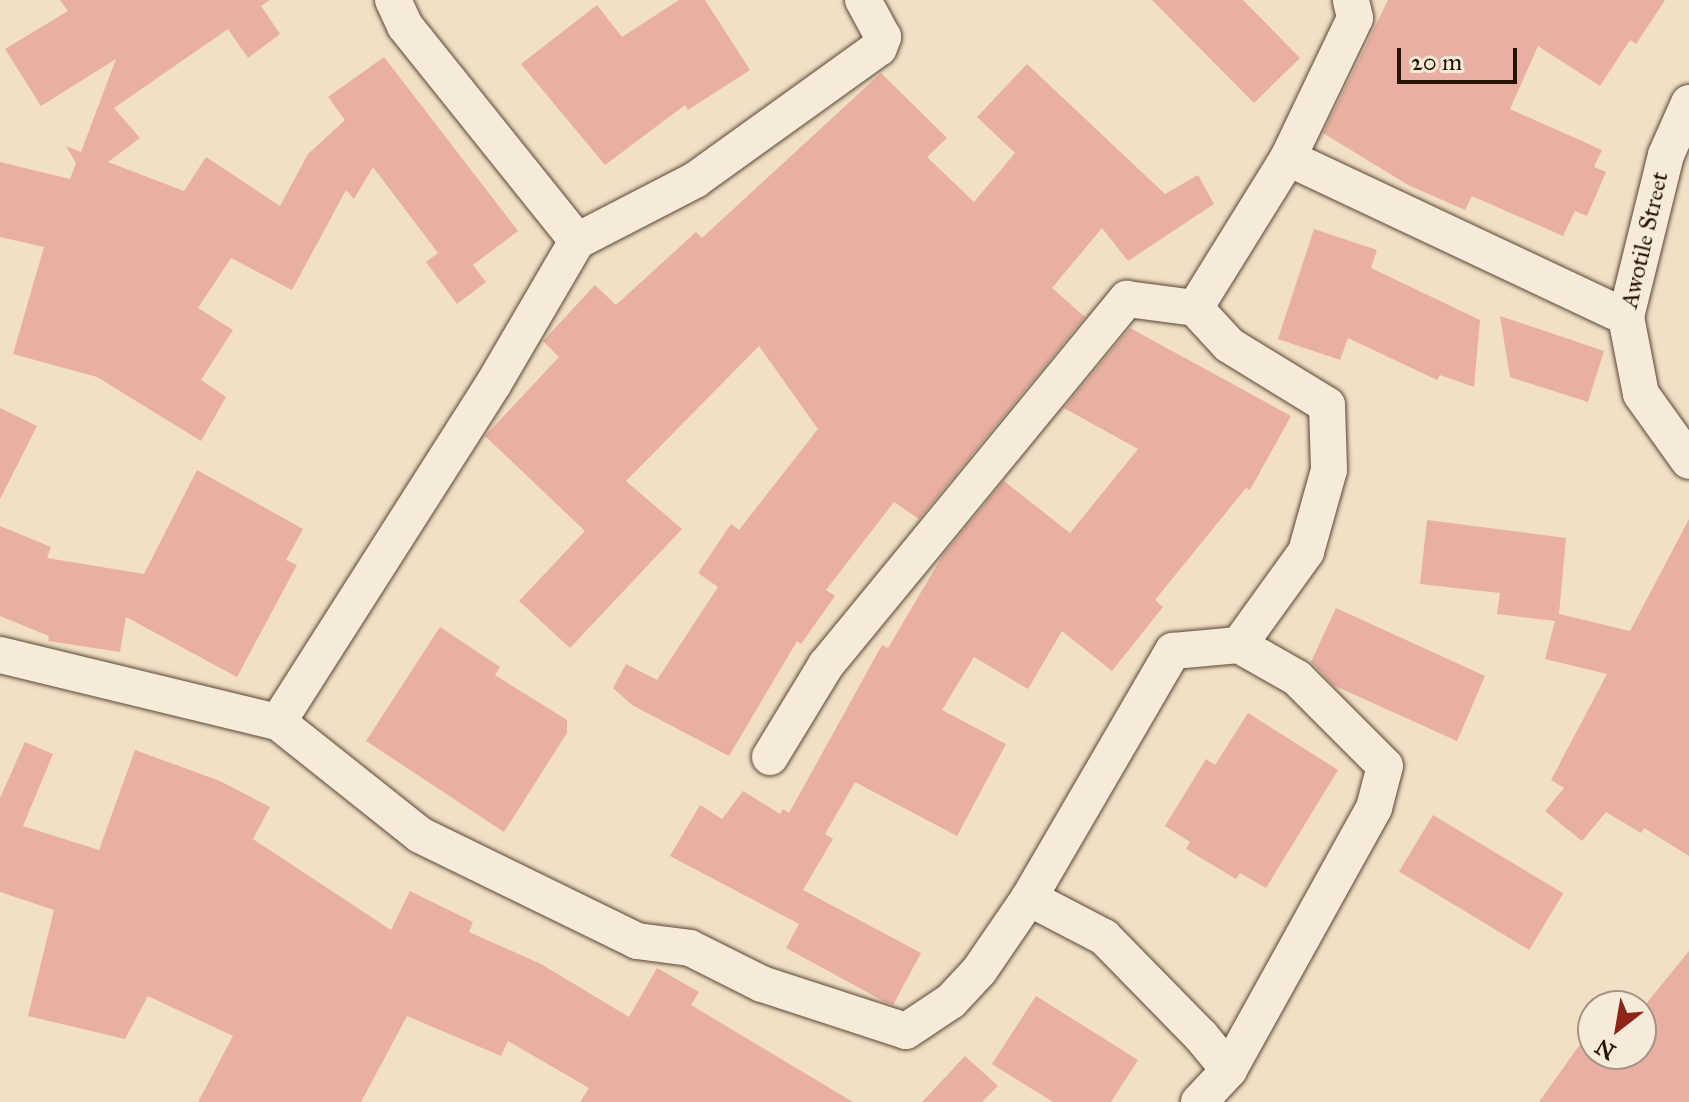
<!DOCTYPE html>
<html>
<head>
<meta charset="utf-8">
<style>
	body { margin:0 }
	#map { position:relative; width:1689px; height:1102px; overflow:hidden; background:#f1e0c6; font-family:"IM FELL Great Primer",serif }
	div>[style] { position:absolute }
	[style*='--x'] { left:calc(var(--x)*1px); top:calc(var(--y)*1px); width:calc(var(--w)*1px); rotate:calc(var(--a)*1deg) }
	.building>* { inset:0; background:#e8afa2; transform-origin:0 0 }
	.roads { filter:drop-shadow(0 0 2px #594732) drop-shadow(0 0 2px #594732) }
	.street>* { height:36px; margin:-18px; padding:0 18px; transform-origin:18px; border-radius:18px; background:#f6ebda }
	span { translate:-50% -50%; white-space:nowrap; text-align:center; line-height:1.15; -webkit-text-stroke:6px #f6ebda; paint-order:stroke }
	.street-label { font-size:24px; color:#261400 }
	.north { position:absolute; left:1577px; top:990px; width:80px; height:80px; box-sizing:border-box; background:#f6ebda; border:2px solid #a39583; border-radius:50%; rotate:211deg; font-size:22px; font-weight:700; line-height:32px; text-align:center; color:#261400 }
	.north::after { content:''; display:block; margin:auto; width:28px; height:36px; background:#8f2418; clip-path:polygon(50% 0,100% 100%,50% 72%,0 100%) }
	.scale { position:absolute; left:1397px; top:48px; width:120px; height:36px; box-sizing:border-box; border:4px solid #261400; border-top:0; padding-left:10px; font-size:24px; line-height:28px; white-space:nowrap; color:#261400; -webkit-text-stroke:6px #f6ebda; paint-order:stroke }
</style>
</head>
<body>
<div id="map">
	<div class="building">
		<div style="clip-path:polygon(60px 0,270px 0,261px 6px,280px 34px,248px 58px,228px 29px,114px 108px,140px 138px,108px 162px,184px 191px,206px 157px,280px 206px,308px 154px,345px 120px,328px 97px,384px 57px,518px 231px,473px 265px,486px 282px,457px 304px,426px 262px,438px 253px,373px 167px,354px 199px,346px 190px,292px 290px,231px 258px,198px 308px,233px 330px,201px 380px,226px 397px,201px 441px,97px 377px,13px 354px,44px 247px,0 237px,0 162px,70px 179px,76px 163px,66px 146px,81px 152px,116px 59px,41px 106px,5px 49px,68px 11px)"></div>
		<div style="clip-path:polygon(679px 0,705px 0,750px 70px,688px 110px,685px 105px,605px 165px,521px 64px,597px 5px,622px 37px)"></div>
		<div style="clip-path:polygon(1152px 0,1243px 0,1300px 58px,1254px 103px)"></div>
		<div style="clip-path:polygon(1388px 0,1665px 0,1636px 44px,1630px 40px,1600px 86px,1538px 46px,1510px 109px,1602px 150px,1594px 167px,1606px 172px,1587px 216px,1575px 211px,1563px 236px,1472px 196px,1465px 210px,1408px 185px,1323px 133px)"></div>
		<div style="clip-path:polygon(1027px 64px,1165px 194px,1198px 175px,1214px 204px,1128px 261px,1102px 228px,1052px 288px,1085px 317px,919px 519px,894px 502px,826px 590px,835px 596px,801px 644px,797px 641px,729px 756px,632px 705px,613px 688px,626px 664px,657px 680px,718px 587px,698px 573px,731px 524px,739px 530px,818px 429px,759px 346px,626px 481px,682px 529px,570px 648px,519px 601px,585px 531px,485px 436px,559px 357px,543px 341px,595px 285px,616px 305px,696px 232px,702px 238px,881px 73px,947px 138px,927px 157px,974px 202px,1015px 153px,977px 117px)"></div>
		<div style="clip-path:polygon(1314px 229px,1377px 250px,1371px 268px,1480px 320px,1474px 387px,1440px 375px,1437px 380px,1348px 338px,1340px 360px,1278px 339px)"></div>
		<div style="clip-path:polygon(1500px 316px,1604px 351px,1588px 402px,1510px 377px)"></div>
		<div style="clip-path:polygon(1130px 328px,1291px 416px,1250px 490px,1246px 488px,1155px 600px,1163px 607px,1112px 671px,1062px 631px,1028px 689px,974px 657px,942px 710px,1006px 744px,957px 836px,855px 782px,825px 834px,833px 839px,803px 890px,921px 953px,893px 1005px,885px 1002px,786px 948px,799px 924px,670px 856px,700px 805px,722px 819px,743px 791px,780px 814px,783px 809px,789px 813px,882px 645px,888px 648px,943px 555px,1004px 481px,1070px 533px,1138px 449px,1064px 408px)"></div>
		<div style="clip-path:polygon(0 408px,37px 426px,0 499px)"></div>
		<div style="clip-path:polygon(197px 470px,303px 529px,286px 560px,297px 565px,237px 677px,126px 617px,120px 652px,48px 641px,49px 636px,0 616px,0 526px,51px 547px,47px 558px,144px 574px)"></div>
		<div style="clip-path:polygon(1689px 519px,1689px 856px,1644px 828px,1641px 833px,1606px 812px,1582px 841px,1545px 811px,1564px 788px,1551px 780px,1607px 674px,1545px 659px,1555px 621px,1497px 614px,1500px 593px,1420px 584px,1427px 520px,1566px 538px,1559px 614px,1630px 631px)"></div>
		<div style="clip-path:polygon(1336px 608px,1485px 676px,1457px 741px,1333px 685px,1311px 662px)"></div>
		<div style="clip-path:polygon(440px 627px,500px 667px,495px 675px,567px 720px,567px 733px,504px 832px,366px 741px)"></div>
		<div style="clip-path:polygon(1248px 713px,1338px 770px,1266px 888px,1240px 873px,1236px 879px,1186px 849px,1190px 842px,1165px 826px,1206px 759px,1215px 765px)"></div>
		<div style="clip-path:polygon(25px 742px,53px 754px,23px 826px,99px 850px,135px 750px,220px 781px,270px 807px,253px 839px,391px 930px,410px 891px,473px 922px,469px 932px,541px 964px,629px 1017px,657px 968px,699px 992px,691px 1005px,853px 1102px,580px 1102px,589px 1088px,508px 1041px,501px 1056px,407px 1016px,361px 1102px,198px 1102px,233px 1036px,148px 996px,125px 1039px,28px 1016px,54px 910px,0 892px,0 798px)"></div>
		<div style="left:1433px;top:815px;width:152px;height:66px;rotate:31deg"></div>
		<div style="clip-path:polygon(1689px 951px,1689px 1102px,1539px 1102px,1593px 1026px,1593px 1054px,1641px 1054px,1641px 1010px)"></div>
		<div style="clip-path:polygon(1036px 996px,1138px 1060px,1111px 1102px,1053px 1102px,992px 1064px)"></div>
		<div style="clip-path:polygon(965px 1056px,998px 1086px,982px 1102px,922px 1102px)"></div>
	</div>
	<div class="roads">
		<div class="street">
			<div style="--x:393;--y:0;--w:29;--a:65"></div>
			<div style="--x:405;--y:26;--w:275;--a:51.3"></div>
			<div style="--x:1689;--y:103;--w:57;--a:113.9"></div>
			<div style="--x:1666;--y:155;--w:167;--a:103.9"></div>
			<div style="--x:1626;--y:317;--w:78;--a:79"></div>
			<div style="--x:1641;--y:394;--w:82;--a:54.4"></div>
			<div style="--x:1288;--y:158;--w:374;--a:25.2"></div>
			<div style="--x:1195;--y:308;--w:50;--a:47.4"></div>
			<div style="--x:1229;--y:345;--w:115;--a:31.5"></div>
			<div style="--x:1327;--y:405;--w:65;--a:88.2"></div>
			<div style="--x:1329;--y:470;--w:85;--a:105.7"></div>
			<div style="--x:1306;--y:552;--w:115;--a:125.8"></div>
			<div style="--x:0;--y:655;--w:286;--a:13.6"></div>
			<div style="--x:278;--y:722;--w:181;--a:38.5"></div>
			<div style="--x:420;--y:835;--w:242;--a:26"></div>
			<div style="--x:637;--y:941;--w:53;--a:7.5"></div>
			<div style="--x:690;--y:948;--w:80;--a:26.6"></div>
			<div style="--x:762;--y:984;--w:151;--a:18.1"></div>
			<div style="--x:906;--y:1031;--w:54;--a:-33.7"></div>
			<div style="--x:951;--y:1001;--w:41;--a:-47"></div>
			<div style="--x:979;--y:971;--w:88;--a:-55.6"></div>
			<div style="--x:1029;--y:898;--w:85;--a:27.5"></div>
			<div style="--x:1104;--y:937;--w:139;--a:45.6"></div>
			<div style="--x:1201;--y:1036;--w:44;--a:50.5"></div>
			<div style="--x:1229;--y:1070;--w:44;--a:133.2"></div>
			<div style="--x:278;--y:722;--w:402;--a:-57.5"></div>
			<div style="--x:494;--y:383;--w:164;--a:-59.7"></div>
			<div style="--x:577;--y:241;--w:133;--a:-27.3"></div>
			<div style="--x:695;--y:180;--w:226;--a:-35.7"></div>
			<div style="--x:879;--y:48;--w:12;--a:-70"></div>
			<div style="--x:883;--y:37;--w:42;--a:-118.4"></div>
			<div style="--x:770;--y:757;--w:108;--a:-58.7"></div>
			<div style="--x:826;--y:665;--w:474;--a:-50.6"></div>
			<div style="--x:1127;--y:299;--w:69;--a:7.5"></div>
			<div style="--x:1195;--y:308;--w:176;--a:-58.2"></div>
			<div style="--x:1288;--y:158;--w:155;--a:-64.4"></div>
			<div style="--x:1355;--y:18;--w:18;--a:-103"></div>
			<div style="--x:1029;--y:898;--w:286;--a:-59.8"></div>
			<div style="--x:1173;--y:651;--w:66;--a:-5.2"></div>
			<div style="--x:1239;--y:645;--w:67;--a:29.6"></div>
			<div style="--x:1297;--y:678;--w:124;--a:45"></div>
			<div style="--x:1385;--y:766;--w:43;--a:104.7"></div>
			<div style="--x:1374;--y:808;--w:299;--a:119"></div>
		</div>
	</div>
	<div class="street-label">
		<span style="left:1645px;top:240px;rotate:-77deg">Awotile Street</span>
	</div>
	<div class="north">N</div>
	<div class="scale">20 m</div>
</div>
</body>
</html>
